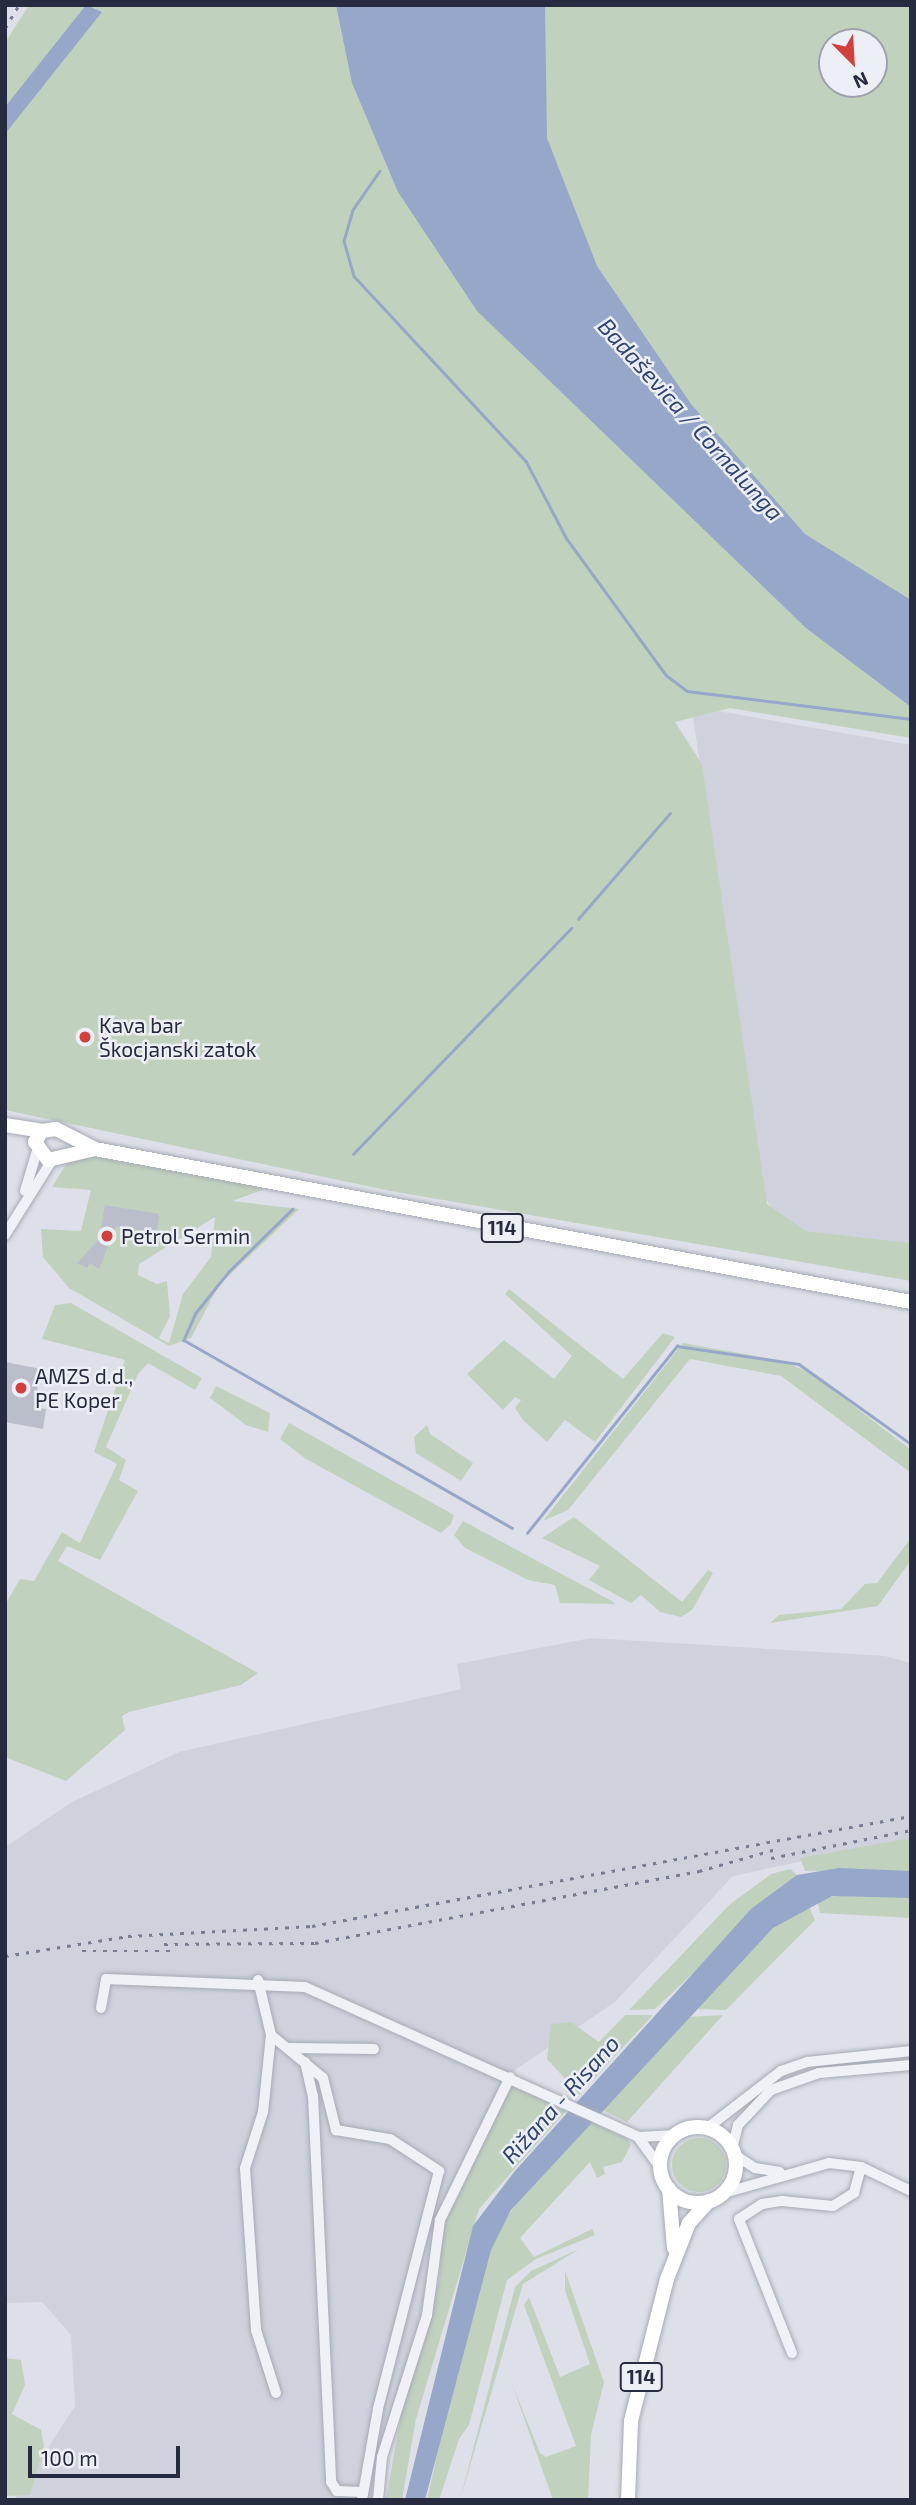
<!DOCTYPE html>
<html>
<head>
<meta charset="utf-8">
<style>
	body { margin:0 }
	#map { position:relative; width:916px; height:2505px; overflow:hidden; background:#dde0e8; font-family:"Exo 2",sans-serif }
	div>[style] { position:absolute }
	[style*='--x'] { left:calc(var(--x)*1px); top:calc(var(--y)*1px); width:calc(var(--w)*1px); rotate:calc(var(--a)*1deg) }
	.built>* { inset:0; background:#cfd2dd }
	.green>* { inset:0; background:#c0d2be }
	.round { border-radius:50% }
	.water>* { inset:0; background:#97a7c9 }
	.stream>* { height:2.5px; margin:-1.25px; padding:0 1.25px; transform-origin:1.25px; border-radius:1.25px; background:#97a7c9 }
	.building>* { inset:0; background:#babeca }
	.roads { filter:drop-shadow(0 0 2px #a6aab5) drop-shadow(0 0 2px #a6aab5) }
	.street>* { height:10px; margin:-5px; padding:0 5px; transform-origin:5px; border-radius:5px; background:#f0f1f6 }
	.primary>* { height:14px; margin:-7px; padding:0 7px; transform-origin:7px; border-radius:7px; background:#fff }
	.primary>.ring { margin:-7px; padding:0; box-sizing:content-box; background:none; border:14px solid #fff; border-radius:50% }
	.rail>* { height:2.5px; margin-top:-1.25px; transform-origin:0; background:repeating-linear-gradient(90deg,#767c92 0 3.5px,transparent 0 10.5px) }
	.dots>* { width:19px; height:19px; translate:-50% -50%; box-sizing:border-box; border:4px solid #eceff5; border-radius:50% }
	span { translate:-50% -50%; white-space:nowrap; text-align:center; line-height:1.15; -webkit-text-stroke:5px #eceff5; paint-order:stroke }
	.shield-label span { padding:2px 5px; background:#eceff5; border:2px solid; border-radius:5px; -webkit-text-stroke-width:0 }
	.shield-label { font-size:19px; color:#262b3f; font-weight:700 }
	.poi-label { font-size:21px; color:#262b3f }
	.left { translate:0 -50%; text-align:left }
	.water-label { font-size:23px; color:#2f4373; font-style:italic }
	.frame { position:absolute; inset:0; border:7px solid #262b3f; pointer-events:none }
	.north { position:absolute; left:818px; top:28px; width:70px; height:70px; box-sizing:border-box; background:#eceff5; border:2px solid #9da1ac; border-radius:50%; rotate:156deg; font-size:19px; font-weight:700; line-height:28px; text-align:center; color:#262b3f }
	.north::after { content:''; display:block; margin:auto; width:24px; height:32px; background:#d23f3d; clip-path:polygon(50% 0,100% 100%,50% 72%,0 100%) }
	.scale { position:absolute; left:28px; top:2446px; width:152px; height:32px; box-sizing:border-box; border:4px solid #262b3f; border-top:0; padding-left:9px; font-size:21px; line-height:24px; white-space:nowrap; color:#262b3f; -webkit-text-stroke:5px #eceff5; paint-order:stroke }
</style>
</head>
<body>
<div id="map">
	<div class="built">
		<div style="clip-path:polygon(718px 711px,911px 745px,911px 1243px,806px 1231px,777px 1217px,763px 1194px,693px 717px)"></div>
		<div style="clip-path:polygon(591px 1638px,885px 1656px,911px 1663px,911px 1838px,733px 1876px,615px 2002px,509px 2074px,437px 2218px,425px 2314px,376px 2456px,371px 2500px,14px 2500px,75px 2406px,71px 2335px,42px 2302px,5px 2303px,5px 1847px,72px 1802px,179px 1752px,461px 1689px,457px 1664px)"></div>
	</div>
	<div class="green">
		<div style="clip-path:polygon(evenodd,29px 5px,911px 5px,911px 738px,730px 708px,675px 722px,702px 764px,767px 1204px,806px 1231px,911px 1243px,911px 1281px,391px 1191px,5px 1110px,5px 43px,29px 5px,832px 42px,874px 42px,874px 84px,832px 84px,832px 42px)"></div>
		<div style="clip-path:polygon(evenodd,73px 1153px,270px 1187px,232px 1201px,299px 1209px,219px 1285px,191px 1338px,169px 1346px,69px 1288px,43px 1257px,41px 1229px,81px 1231px,91px 1190px,52px 1187px,73px 1153px,215px 1217px,211px 1257px,183px 1294px,169px 1343px,159px 1338px,170px 1316px,167px 1281px,157px 1284px,138px 1275px,139px 1264px,215px 1217px)"></div>
		<div style="clip-path:polygon(509px 1289px,623px 1379px,663px 1333px,675px 1337px,595px 1442px,565px 1420px,547px 1442px,523px 1420px,515px 1408px,521px 1400px,515px 1397px,503px 1410px,467px 1374px,504px 1340px,554px 1379px,572px 1356px,505px 1294px)"></div>
		<div style="clip-path:polygon(71px 1303px,202px 1378px,195px 1390px,148px 1363px,138px 1374px,106px 1447px,126px 1460px,119px 1480px,138px 1491px,100px 1560px,67px 1546px,58px 1561px,258px 1673px,241px 1685px,129px 1712px,122px 1716px,125px 1730px,66px 1781px,5px 1757px,5px 1605px,20px 1579px,34px 1581px,62px 1532px,80px 1543px,117px 1464px,94px 1452px,125px 1360px,42px 1339px,55px 1305px)"></div>
		<div style="clip-path:polygon(683px 1343px,783px 1361px,812px 1374px,911px 1450px,911px 1473px,781px 1376px,690px 1359px,568px 1510px,543px 1521px)"></div>
		<div style="clip-path:polygon(216px 1386px,270px 1413px,268px 1432px,246px 1425px,210px 1398px)"></div>
		<div style="clip-path:polygon(289px 1423px,454px 1515px,451px 1524px,441px 1533px,306px 1459px,280px 1439px)"></div>
		<div style="clip-path:polygon(427px 1425px,430px 1434px,473px 1463px,461px 1481px,416px 1453px,414px 1437px)"></div>
		<div style="clip-path:polygon(574px 1517px,682px 1602px,708px 1570px,713px 1573px,692px 1610px,681px 1617px,660px 1612px,641px 1595px,631px 1603px,589px 1580px,600px 1566px,542px 1538px)"></div>
		<div style="clip-path:polygon(463px 1521px,612px 1601px,615px 1604px,560px 1603px,555px 1585px,528px 1580px,465px 1548px,454px 1535px)"></div>
		<div style="clip-path:polygon(911px 1538px,911px 1560px,878px 1606px,770px 1623px,779px 1615px,841px 1609px,865px 1584px,877px 1583px)"></div>
		<div style="clip-path:polygon(911px 1838px,911px 1872px,805px 1871px,800px 1858px)"></div>
		<div style="clip-path:polygon(790px 1869px,797px 1875px,655px 2009px,629px 2010px,729px 1905px,771px 1874px)"></div>
		<div style="clip-path:polygon(847px 1893px,911px 1898px,911px 1918px,820px 1913px,817px 1900px)"></div>
		<div style="clip-path:polygon(808px 1904px,815px 1920px,726px 2010px,695px 2009px,773px 1928px)"></div>
		<div style="clip-path:polygon(625px 2015px,653px 2015px,577px 2097px,566px 2092px,567px 2081px,547px 2059px,551px 2024px,571px 2022px,599px 2042px)"></div>
		<div style="clip-path:polygon(723px 2015px,627px 2122px,601px 2109px,688px 2017px)"></div>
		<div style="clip-path:polygon(511px 2084px,566px 2111px,479px 2209px,416px 2419px,402px 2500px,386px 2500px,404px 2398px,439px 2281px,443px 2222px)"></div>
		<div style="clip-path:polygon(589px 2121px,627px 2139px,631px 2145px,622px 2162px,603px 2167px,605px 2174px,597px 2178px,590px 2162px,520px 2238px,534px 2257px,592px 2229px,595px 2235px,536px 2259px,507px 2280px,469px 2425px,459px 2439px,439px 2500px,427px 2500px,471px 2304px,496px 2235px,526px 2188px)"></div>
		<div class="round" style="left:672px;top:2138px;width:54px;height:54px"></div>
		<div style="clip-path:polygon(579px 2249px,523px 2284px,460px 2500px,515px 2287px,531px 2271px)"></div>
		<div style="clip-path:polygon(565px 2271px,604px 2382px,591px 2435px,588px 2500px,553px 2500px,512px 2384px,540px 2453px,546px 2457px,576px 2446px,524px 2305px,529px 2297px,560px 2377px,590px 2364px,565px 2290px)"></div>
		<div style="clip-path:polygon(5px 2358px,21px 2360px,25px 2385px,12px 2414px,41px 2430px,44px 2446px,30px 2495px,5px 2496px)"></div>
	</div>
	<div class="water">
		<div style="clip-path:polygon(86px 5px,102px 12px,5px 134px,5px 107px)"></div>
		<div style="clip-path:polygon(336px 5px,545px 5px,547px 138px,597px 266px,691px 404px,805px 534px,911px 600px,911px 707px,806px 628px,477px 311px,398px 192px,352px 83px)"></div>
		<div style="clip-path:polygon(839px 1868px,911px 1871px,911px 1898px,832px 1896px,773px 1928px,511px 2210px,491px 2250px,425px 2500px,405px 2500px,473px 2226px,514px 2172px,751px 1909px,797px 1875px)"></div>
	</div>
	<div class="stream">
		<div style="--x:380;--y:171;--w:47;--a:124.7"></div>
		<div style="--x:353;--y:210;--w:32;--a:106"></div>
		<div style="--x:344;--y:241;--w:36;--a:74"></div>
		<div style="--x:354;--y:276;--w:253;--a:47.1"></div>
		<div style="--x:526;--y:461;--w:88;--a:62.3"></div>
		<div style="--x:567;--y:539;--w:168;--a:53.9"></div>
		<div style="--x:666;--y:675;--w:26;--a:37"></div>
		<div style="--x:687;--y:691;--w:226;--a:7.1"></div>
		<div style="--x:578;--y:919;--w:140;--a:-49"></div>
		<div style="--x:353;--y:1154;--w:314;--a:-46"></div>
		<div style="--x:293;--y:1209;--w:90;--a:135.5"></div>
		<div style="--x:229;--y:1272;--w:53;--a:128.8"></div>
		<div style="--x:196;--y:1313;--w:30;--a:114"></div>
		<div style="--x:184;--y:1340;--w:378;--a:29.8"></div>
		<div style="--x:527;--y:1533;--w:240;--a:-51.3"></div>
		<div style="--x:677;--y:1346;--w:123;--a:8.4"></div>
		<div style="--x:799;--y:1364;--w:138;--a:35.5"></div>
	</div>
	<div class="building">
		<div style="clip-path:polygon(105px 1205px,159px 1214px,157px 1233px,116px 1226px,99px 1269px,90px 1263px,87px 1268px,77px 1263px,99px 1239px)"></div>
		<div style="clip-path:polygon(5px 1362px,41px 1369px,34px 1407px,46px 1409px,43px 1429px,5px 1422px)"></div>
	</div>
	<div class="roads">
		<div class="street">
			<div style="--x:25;--y:1191;--w:42;--a:-73.3"></div>
			<div style="--x:5;--y:1235;--w:89;--a:-57.9"></div>
			<div style="--x:258;--y:1980;--w:57;--a:76.7"></div>
			<div style="--x:271;--y:2035;--w:67;--a:39.6"></div>
			<div style="--x:323;--y:2078;--w:54;--a:76"></div>
			<div style="--x:336;--y:2130;--w:55;--a:9.5"></div>
			<div style="--x:390;--y:2139;--w:59;--a:33.1"></div>
			<div style="--x:439;--y:2171;--w:246;--a:104.4"></div>
			<div style="--x:378;--y:2409;--w:92;--a:100"></div>
			<div style="--x:101;--y:2008;--w:29;--a:-80"></div>
			<div style="--x:106;--y:1979;--w:199;--a:2.3"></div>
			<div style="--x:305;--y:1987;--w:365;--a:24.2"></div>
			<div style="--x:638;--y:2137;--w:38;--a:-3"></div>
			<div style="--x:271;--y:2035;--w:77;--a:95.9"></div>
			<div style="--x:263;--y:2112;--w:59;--a:107.8"></div>
			<div style="--x:245;--y:2168;--w:162;--a:86.1"></div>
			<div style="--x:256;--y:2330;--w:66;--a:72.4"></div>
			<div style="--x:288;--y:2048;--w:86;--a:0.7"></div>
			<div style="--x:305;--y:2062;--w:35;--a:77"></div>
			<div style="--x:313;--y:2096;--w:386;--a:87.3"></div>
			<div style="--x:331;--y:2482;--w:11;--a:56"></div>
			<div style="--x:337;--y:2491;--w:26;--a:2"></div>
			<div style="--x:706;--y:2129;--w:95;--a:-37.7"></div>
			<div style="--x:781;--y:2071;--w:28;--a:-19"></div>
			<div style="--x:807;--y:2062;--w:105;--a:-6"></div>
			<div style="--x:638;--y:2137;--w:39;--a:54"></div>
			<div style="--x:732;--y:2149;--w:25;--a:-76"></div>
			<div style="--x:738;--y:2125;--w:48;--a:-46.7"></div>
			<div style="--x:771;--y:2090;--w:51;--a:-19.5"></div>
			<div style="--x:819;--y:2073;--w:92;--a:-5"></div>
			<div style="--x:735;--y:2155;--w:24;--a:33"></div>
			<div style="--x:755;--y:2168;--w:25;--a:9"></div>
			<div style="--x:724;--y:2193;--w:109;--a:-15.9"></div>
			<div style="--x:829;--y:2163;--w:32;--a:7"></div>
			<div style="--x:861;--y:2167;--w:55;--a:25.6"></div>
			<div style="--x:792;--y:2353;--w:144;--a:-111.6"></div>
			<div style="--x:739;--y:2219;--w:27;--a:-33"></div>
			<div style="--x:762;--y:2204;--w:20;--a:-9"></div>
			<div style="--x:782;--y:2201;--w:51;--a:5.6"></div>
			<div style="--x:833;--y:2206;--w:25;--a:-32"></div>
			<div style="--x:854;--y:2193;--w:27;--a:-75"></div>
			<div style="--x:378;--y:2500;--w:43;--a:-84.7"></div>
			<div style="--x:382;--y:2457;--w:149;--a:-72.4"></div>
			<div style="--x:427;--y:2315;--w:96;--a:-82.2"></div>
			<div style="--x:440;--y:2220;--w:159;--a:-63.9"></div>
		</div>
		<div class="primary">
			<div style="--x:5;--y:1125;--w:37;--a:9"></div>
			<div style="--x:95;--y:1149;--w:48;--a:166.8"></div>
			<div style="--x:48;--y:1160;--w:22;--a:-126"></div>
			<div style="--x:35;--y:1142;--w:13;--a:-58"></div>
			<div style="--x:42;--y:1131;--w:14;--a:-8"></div>
			<div style="--x:56;--y:1129;--w:44;--a:27.1"></div>
			<div style="--x:95;--y:1149;--w:830;--a:10.62"></div>
			<div class="ring" style="left:660px;top:2127px;width:62px;height:62px"></div>
			<div style="--x:669;--y:2189;--w:59;--a:85.2"></div>
			<div style="--x:628;--y:2500;--w:79;--a:-87.8"></div>
			<div style="--x:631;--y:2421;--w:146;--a:-75.8"></div>
			<div style="--x:667;--y:2279;--w:60;--a:-68.6"></div>
			<div style="--x:689;--y:2223;--w:30;--a:-48"></div>
		</div>
	</div>
	<div class="rail">
		<div style="--x:5;--y:28;--w:27;--a:-59"></div>
		<div style="--x:771;--y:1858;--w:143;--a:-11.3"></div>
		<div style="--x:164;--y:1944;--w:151;--a:-0.4"></div>
		<div style="--x:315;--y:1943;--w:391;--a:-10.6"></div>
		<div style="--x:699;--y:1871;--w:84;--a:-15.9"></div>
		<div style="--x:82;--y:1951;--w:94;--a:0"></div>
		<div style="--x:5;--y:1956;--w:125;--a:-9.2"></div>
		<div style="--x:128;--y:1936;--w:184;--a:-3.1"></div>
		<div style="--x:312;--y:1926;--w:609;--a:-10.41"></div>
	</div>
	<div class="dots">
		<div style="left:85px;top:1037px;background:#d23f3d"></div>
		<div style="left:107px;top:1236px;background:#d23f3d"></div>
		<div style="left:21px;top:1388px;background:#d23f3d"></div>
	</div>
	<div class="shield-label">
		<span style="left:502px;top:1228px">114</span>
		<span style="left:641px;top:2377px">114</span>
	</div>
	<div class="poi-label">
		<span class="left" style="left:99px;top:1037px">Kava bar<br>Škocjanski zatok</span>
		<span class="left" style="left:121px;top:1236px">Petrol Sermin</span>
		<span class="left" style="left:35px;top:1388px">AMZS d.d.,<br>PE Koper</span>
	</div>
	<div class="water-label">
		<span style="left:691px;top:419px;rotate:48deg">Badaševica / Cornalunga</span>
		<span style="left:560px;top:2099px;rotate:-48deg">Rižana - Risano</span>
	</div>
	<div class="frame"></div>
	<div class="north">N</div>
	<div class="scale">100 m</div>
</div>
</body>
</html>
